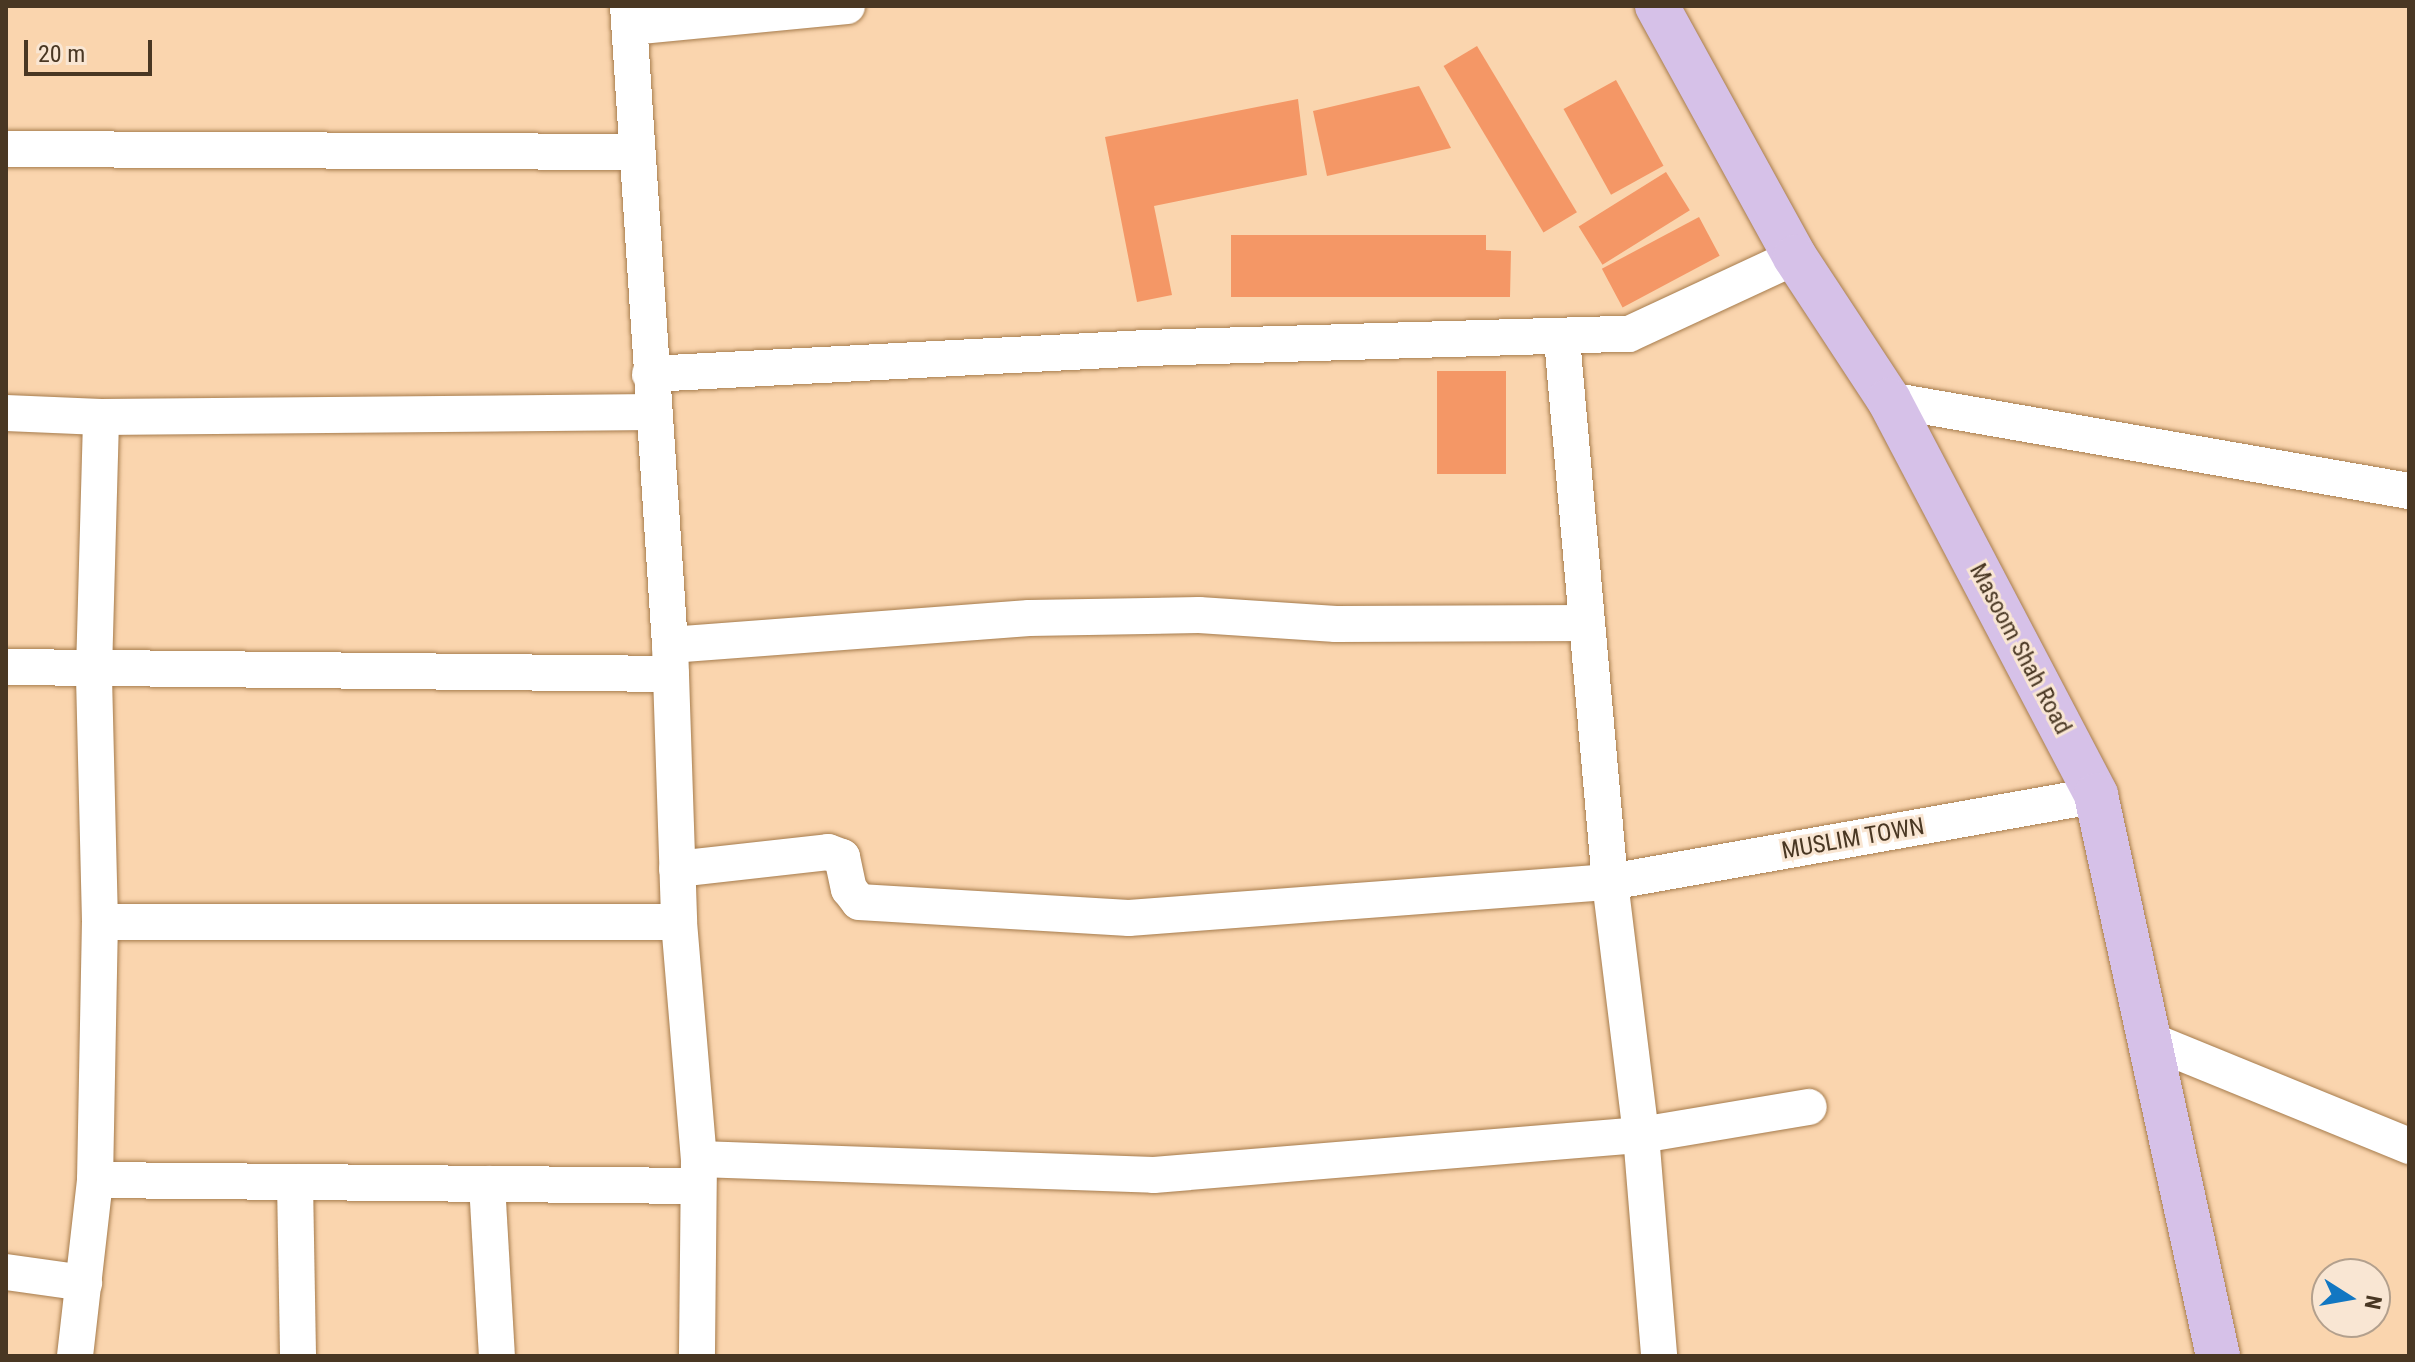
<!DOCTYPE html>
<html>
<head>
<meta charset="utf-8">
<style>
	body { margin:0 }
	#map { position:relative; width:2415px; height:1362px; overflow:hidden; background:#fad5ae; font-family:"Roboto Condensed",sans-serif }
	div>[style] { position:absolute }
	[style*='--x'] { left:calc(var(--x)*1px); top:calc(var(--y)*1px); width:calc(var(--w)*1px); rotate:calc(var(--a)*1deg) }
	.building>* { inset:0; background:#f49766; transform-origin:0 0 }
	.roads { filter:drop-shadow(0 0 2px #a67c4d) drop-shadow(0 0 2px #a67c4d) }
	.minor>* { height:36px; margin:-18px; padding:0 18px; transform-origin:18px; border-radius:18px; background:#fff }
	.primary>* { height:44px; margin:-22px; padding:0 22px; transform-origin:22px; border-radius:22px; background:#d6c1e8 }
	span { translate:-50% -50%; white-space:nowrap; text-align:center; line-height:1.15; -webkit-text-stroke:6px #f9e6d3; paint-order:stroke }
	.street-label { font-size:24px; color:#493723 }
	.frame { position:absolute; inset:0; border:8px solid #493723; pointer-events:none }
	.north { position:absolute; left:2311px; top:1258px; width:80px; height:80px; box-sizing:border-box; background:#f9e6d3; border:2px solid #b3a08d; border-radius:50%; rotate:101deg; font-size:22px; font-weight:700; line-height:32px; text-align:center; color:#493723 }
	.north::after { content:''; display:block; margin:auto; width:28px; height:36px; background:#1277c2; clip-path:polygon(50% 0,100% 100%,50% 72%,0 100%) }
	.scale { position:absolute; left:24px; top:40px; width:128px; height:36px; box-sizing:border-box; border:4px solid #493723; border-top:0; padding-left:10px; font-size:24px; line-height:28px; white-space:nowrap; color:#493723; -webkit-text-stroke:6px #f9e6d3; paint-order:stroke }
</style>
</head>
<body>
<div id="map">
	<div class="building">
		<div style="left:1477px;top:46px;width:194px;height:39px;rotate:59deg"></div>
		<div style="left:1616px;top:80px;width:98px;height:60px;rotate:61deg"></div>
		<div style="clip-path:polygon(1419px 86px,1451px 148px,1327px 176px,1313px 111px)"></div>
		<div style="clip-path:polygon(1298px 99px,1307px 175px,1154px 206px,1172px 295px,1137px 302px,1105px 137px)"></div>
		<div style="left:1666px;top:172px;width:45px;height:103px;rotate:58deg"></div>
		<div style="left:1699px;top:217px;width:44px;height:110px;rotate:62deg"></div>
		<div style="clip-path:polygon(1231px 235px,1486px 235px,1486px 250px,1511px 251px,1510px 297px,1231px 297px)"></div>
		<div style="left:1437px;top:371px;width:69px;height:103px"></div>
	</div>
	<div class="roads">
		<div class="minor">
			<div style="--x:628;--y:6;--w:640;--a:86.24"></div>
			<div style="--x:670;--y:645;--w:277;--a:88.1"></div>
			<div style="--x:679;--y:922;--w:238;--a:85.2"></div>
			<div style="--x:699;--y:1159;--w:197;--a:90.6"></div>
			<div style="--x:630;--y:27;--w:218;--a:-5.5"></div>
			<div style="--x:6;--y:149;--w:629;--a:0.27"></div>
			<div style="--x:1562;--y:339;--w:545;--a:84.95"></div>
			<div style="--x:1610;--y:882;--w:255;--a:83"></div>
			<div style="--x:1641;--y:1135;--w:222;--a:85.3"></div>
			<div style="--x:650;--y:374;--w:497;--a:-3"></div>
			<div style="--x:1146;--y:348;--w:483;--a:-1.7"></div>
			<div style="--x:1629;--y:334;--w:183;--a:-24.9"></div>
			<div style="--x:1889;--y:400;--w:528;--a:9.93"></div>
			<div style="--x:6;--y:413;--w:95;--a:2.4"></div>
			<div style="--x:101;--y:417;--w:553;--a:-0.52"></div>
			<div style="--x:670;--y:645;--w:360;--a:-4.3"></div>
			<div style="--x:1029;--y:618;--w:170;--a:-1"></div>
			<div style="--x:1199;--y:615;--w:137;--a:3.8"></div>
			<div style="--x:1336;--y:624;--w:251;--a:-0.2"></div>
			<div style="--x:6;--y:667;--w:665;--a:0.6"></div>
			<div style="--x:677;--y:869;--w:152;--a:-6.4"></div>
			<div style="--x:828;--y:852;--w:15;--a:20"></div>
			<div style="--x:842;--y:857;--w:33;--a:78"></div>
			<div style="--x:849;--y:889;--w:16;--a:52"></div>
			<div style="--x:859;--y:902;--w:270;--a:3.4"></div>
			<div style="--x:1129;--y:918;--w:482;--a:-4.3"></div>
			<div style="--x:1610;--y:882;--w:494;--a:-10.1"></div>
			<div style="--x:100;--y:922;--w:579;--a:0"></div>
			<div style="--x:2152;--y:1041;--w:278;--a:22.2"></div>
			<div style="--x:699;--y:1159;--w:455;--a:2"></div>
			<div style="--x:1154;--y:1175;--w:489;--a:-4.7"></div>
			<div style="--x:1641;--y:1135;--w:170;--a:-9.5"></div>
			<div style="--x:95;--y:1180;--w:602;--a:0.57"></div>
			<div style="--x:295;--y:1182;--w:174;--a:89"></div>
			<div style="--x:487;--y:1184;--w:172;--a:86.7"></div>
			<div style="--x:6;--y:1272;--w:79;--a:8"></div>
			<div style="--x:75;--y:1356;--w:177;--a:-83.5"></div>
			<div style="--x:95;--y:1180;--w:258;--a:-88.9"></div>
			<div style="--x:100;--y:922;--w:251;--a:-91.4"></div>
			<div style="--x:94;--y:671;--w:254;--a:-88.4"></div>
		</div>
		<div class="primary">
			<div style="--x:1657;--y:6;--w:286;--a:61.2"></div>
			<div style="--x:1795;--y:257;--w:171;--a:56.7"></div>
			<div style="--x:1889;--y:400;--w:446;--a:62.3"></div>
			<div style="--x:2096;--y:795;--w:574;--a:77.73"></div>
		</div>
	</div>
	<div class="street-label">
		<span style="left:2020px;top:649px;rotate:62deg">Masoom Shah Road</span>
		<span style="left:1853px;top:839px;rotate:-10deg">MUSLIM TOWN</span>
	</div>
	<div class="frame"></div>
	<div class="north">N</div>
	<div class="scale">20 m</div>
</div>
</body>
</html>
